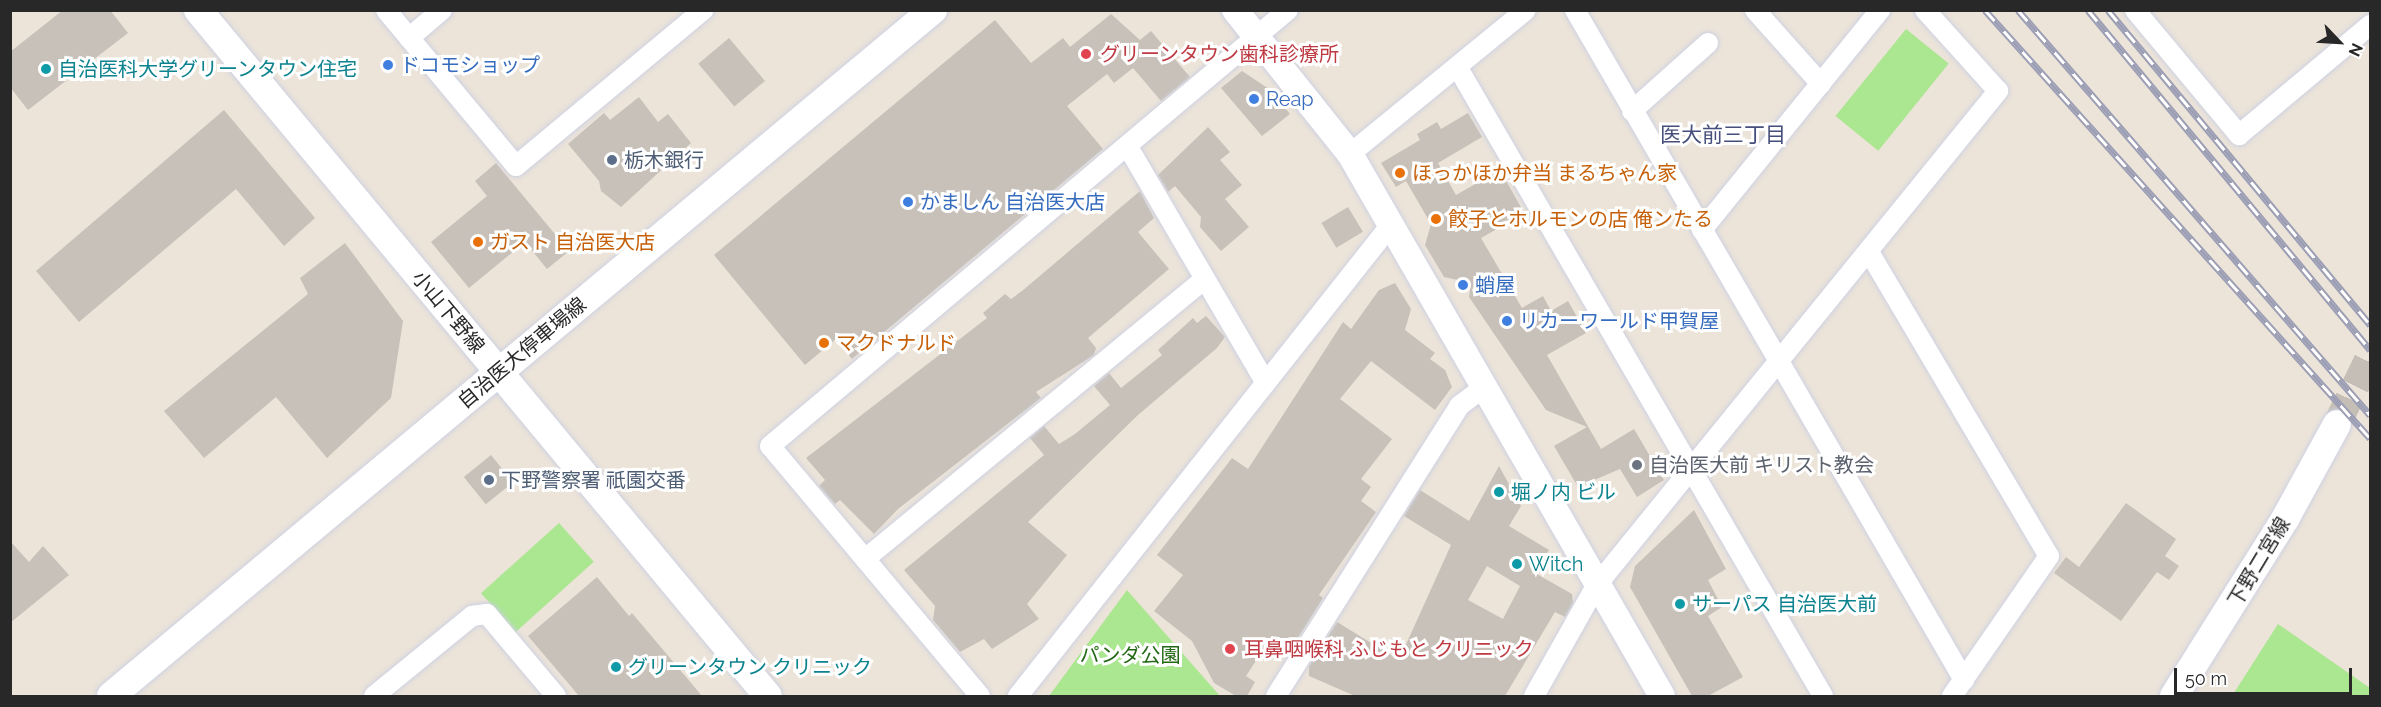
<!DOCTYPE html>
<html>
<head>
<meta charset="utf-8">
<style>
	body { margin:0 }
	#map { position:relative; width:2381px; height:707px; overflow:hidden; background:#ece4d9; font-family:Raleway,"Noto Sans JP",sans-serif }
	div>[style] { position:absolute }
	[style*='--x'] { left:calc(var(--x)*1px); top:calc(var(--y)*1px); width:calc(var(--w)*1px); rotate:calc(var(--a)*1deg) }
	.green>* { inset:0; background:#abe691; transform-origin:0 0 }
	.building>* { inset:0; background:#c7c1b9; transform-origin:0 0 }
	.secondary-tunnel>* { height:28px; margin-top:-14px; transform-origin:0; background:repeating-linear-gradient(90deg,#c5beb6 0 28px,transparent 0 42px) }
	.roads { filter:drop-shadow(0 0 2px #ced1e2) drop-shadow(0 0 2px #ced1e2) }
	.minor>* { height:20px; margin:-10px; padding:0 10px; transform-origin:10px; border-radius:10px; background:#fff }
	.tertiary>* { height:26px; margin:-13px; padding:0 13px; transform-origin:13px; border-radius:13px; background:#fff }
	.secondary>* { height:28px; margin:-14px; padding:0 14px; transform-origin:14px; border-radius:14px; background:#fff }
	.rail>* { height:7px; margin-top:-3.5px; transform-origin:0; background:repeating-linear-gradient(90deg,#fff 0 14px,#9b9eb4 0 28px); box-sizing:border-box; border-block:2px solid #9b9eb4 }
	.dots>* { width:16px; height:16px; translate:-50% -50%; box-sizing:border-box; border:3px solid #fff; border-radius:50% }
	span { translate:-50% -50%; white-space:nowrap; text-align:center; line-height:1.15; -webkit-text-stroke:6px #fff; paint-order:stroke }
	.health-label { font-size:20px; color:#be3a42 }
	.left { translate:0 -50%; text-align:left }
	.shop-label { font-size:20px; color:#366cbe }
	.culture-label { font-size:20px; color:#0d838f }
	.service-label { font-size:20px; color:#4e5e75 }
	.food-label { font-size:20px; color:#c56008 }
	.street-label { font-size:20px; color:#282828 }
	.worship-label { font-size:20px; color:#5b616d }
	.park-label { font-size:20px; color:#236815 }
	.neighbourhood-label { font-size:21px; color:#464e7b }
	.frame { position:absolute; inset:0; border:12px solid #282828; pointer-events:none }
	.north { position:absolute; left:2309px; top:12px; width:60px; height:60px; -webkit-text-stroke:4px #fff; paint-order:stroke; rotate:115deg; font-size:16px; font-weight:700; line-height:24px; text-align:center; color:#282828 }
	.north::after { content:''; display:block; margin:auto; width:21px; height:27px; background:#282828; clip-path:polygon(50% 0,100% 100%,50% 72%,0 100%) }
	.scale { position:absolute; left:2174px; top:668px; width:178px; height:27px; box-sizing:border-box; border:3px solid #282828; border-top:0; padding-left:8px; font-size:18px; line-height:21px; white-space:nowrap; color:#282828; -webkit-text-stroke:4px #fff; paint-order:stroke }
</style>
</head>
<body>
<div id="map">
	<div class="green">
		<div style="left:1906px;top:29px;width:55px;height:112px;rotate:39deg"></div>
		<div style="left:559px;top:523px;width:52px;height:105px;rotate:48deg"></div>
		<div style="clip-path:polygon(1127px 590px,1220px 696px,1049px 696px)"></div>
		<div style="clip-path:polygon(2278px 624px,2370px 688px,2370px 696px,2232px 696px)"></div>
	</div>
	<div class="building">
		<div style="clip-path:polygon(63px 10px,110px 10px,128px 33px,28px 110px,10px 87px,10px 52px)"></div>
		<div style="clip-path:polygon(1111px 14px,1140px 40px,1151px 31px,1190px 77px,1161px 101px,1133px 68px,1114px 83px,1107px 74px,1067px 106px,1103px 149px,852px 359px,836px 339px,805px 365px,714px 255px,995px 20px,1031px 63px,1063px 38px,1070px 47px)"></div>
		<div style="left:729px;top:38px;width:56px;height:40px;rotate:50deg"></div>
		<div style="clip-path:polygon(1242px 71px,1269px 89px,1290px 114px,1262px 136px,1221px 88px)"></div>
		<div style="clip-path:polygon(639px 97px,658px 122px,668px 114px,691px 143px,621px 207px,601px 191px,599px 181px,568px 144px,604px 113px,610px 120px)"></div>
		<div style="clip-path:polygon(224px 110px,315px 218px,284px 246px,236px 189px,79px 322px,36px 271px)"></div>
		<div style="clip-path:polygon(1468px 113px,1482px 137px,1438px 163px,1456px 195px,1500px 170px,1522px 209px,1520px 216px,1481px 238px,1522px 308px,1543px 296px,1551px 311px,1568px 301px,1586px 333px,1547px 355px,1601px 449px,1634px 429px,1664px 480px,1637px 497px,1620px 469px,1578px 487px,1554px 446px,1587px 427px,1546px 410px,1469px 297px,1471px 283px,1444px 277px,1425px 245px,1431px 224px,1406px 181px,1396px 187px,1381px 163px,1420px 140px,1417px 134px,1437px 122px,1441px 129px)"></div>
		<div style="clip-path:polygon(1208px 127px,1230px 152px,1220px 160px,1242px 185px,1225px 199px,1249px 227px,1221px 251px,1200px 227px,1201px 217px,1175px 186px,1168px 192px,1158px 175px)"></div>
		<div style="clip-path:polygon(496px 163px,569px 251px,547px 269px,525px 242px,469px 288px,431px 242px,487px 196px,475px 181px)"></div>
		<div style="clip-path:polygon(1140px 191px,1154px 218px,1138px 232px,1169px 269px,1088px 338px,1096px 348px,1094px 355px,1036px 392px,1041px 398px,898px 509px,874px 534px,840px 500px,835px 504px,819px 486px,825px 480px,806px 458px,987px 318px,983px 313px,1005px 294px,1011px 299px,1022px 291px)"></div>
		<div style="left:1348px;top:207px;width:29px;height:31px;rotate:59deg"></div>
		<div style="clip-path:polygon(345px 243px,403px 321px,391px 398px,327px 458px,276px 397px,204px 458px,164px 411px,308px 294px,300px 278px)"></div>
		<div style="clip-path:polygon(1395px 283px,1411px 309px,1405px 330px,1435px 353px,1430px 359px,1445px 370px,1452px 387px,1435px 410px,1371px 361px,1340px 399px,1392px 439px,1361px 479px,1371px 487px,1361px 501px,1376px 512px,1319px 595px,1323px 598px,1290px 651px,1272px 636px,1246px 676px,1255px 682px,1247px 696px,1236px 696px,1214px 683px,1192px 641px,1154px 611px,1183px 575px,1157px 555px,1232px 458px,1248px 469px,1343px 322px,1351px 329px,1379px 290px)"></div>
		<div style="clip-path:polygon(1206px 316px,1225px 337px,1217px 348px,1138px 415px,1028px 522px,1067px 555px,1027px 604px,1039px 619px,992px 649px,984px 639px,960px 652px,933px 620px,935px 606px,904px 570px,1044px 455px,1030px 438px,1044px 426px,1059px 444px,1075px 434px,1110px 405px,1094px 386px,1109px 373px,1121px 388px,1162px 355px,1158px 350px,1193px 318px,1197px 323px)"></div>
		<div style="left:491px;top:455px;width:35px;height:35px;rotate:51deg"></div>
		<div style="clip-path:polygon(evenodd,1499px 466px,1521px 506px,1509px 526px,1549px 550px,1535px 573px,1572px 594px,1573px 603px,1565px 617px,1555px 612px,1505px 696px,1355px 696px,1309px 676px,1309px 666px,1337px 622px,1399px 660px,1451px 545px,1404px 516px,1420px 490px,1469px 521px,1499px 466px,1487px 566px,1520px 586px,1503px 619px,1468px 600px,1487px 566px)"></div>
		<div style="clip-path:polygon(2126px 503px,2176px 539px,2165px 556px,2179px 566px,2169px 580px,2157px 572px,2121px 621px,2054px 573px,2066px 557px,2079px 567px)"></div>
		<div style="clip-path:polygon(1694px 510px,1726px 569px,1708px 580px,1722px 607px,1708px 616px,1743px 677px,1708px 696px,1692px 696px,1630px 587px,1635px 566px)"></div>
		<div style="clip-path:polygon(10px 541px,29px 562px,43px 546px,69px 575px,10px 623px)"></div>
		<div style="clip-path:polygon(597px 577px,629px 616px,632px 613px,702px 696px,579px 696px,528px 636px)"></div>
	</div>
	<div class="secondary-tunnel">
		<div style="--x:2337;--y:424;--w:76;--a:-64.1"></div>
	</div>
	<div class="roads">
		<div class="minor">
			<div style="--x:386;--y:10;--w:203;--a:50.2"></div>
			<div style="--x:516;--y:166;--w:244;--a:-39.8"></div>
			<div style="--x:1575;--y:10;--w:775;--a:59.86"></div>
			<div style="--x:1755;--y:10;--w:99;--a:48.3"></div>
			<div style="--x:2135;--y:10;--w:163;--a:50.2"></div>
			<div style="--x:2239;--y:135;--w:171;--a:-40"></div>
			<div style="--x:409;--y:38;--w:43;--a:-40.3"></div>
			<div style="--x:1458;--y:68;--w:726;--a:59.83"></div>
			<div style="--x:1632;--y:111;--w:102;--a:-41.8"></div>
			<div style="--x:1128;--y:147;--w:273;--a:59.7"></div>
			<div style="--x:1350;--y:154;--w:227;--a:-39.3"></div>
			<div style="--x:1702;--y:230;--w:283;--a:-51"></div>
			<div style="--x:1869;--y:252;--w:353;--a:59.4"></div>
			<div style="--x:2049;--y:556;--w:170;--a:124.7"></div>
			<div style="--x:865;--y:559;--w:438;--a:-39.5"></div>
			<div style="--x:374;--y:696;--w:127;--a:-39.2"></div>
			<div style="--x:472;--y:616;--w:15;--a:-8"></div>
			<div style="--x:487;--y:614;--w:107;--a:49.9"></div>
			<div style="--x:980;--y:696;--w:326;--a:-130"></div>
			<div style="--x:770;--y:446;--w:677;--a:-40.09"></div>
			<div style="--x:1018;--y:696;--w:598;--a:-51.65"></div>
			<div style="--x:1276;--y:696;--w:343;--a:-57.7"></div>
			<div style="--x:1459;--y:406;--w:30;--a:-37"></div>
			<div style="--x:1534;--y:696;--w:126;--a:-60.6"></div>
			<div style="--x:1596;--y:586;--w:638;--a:-50.92"></div>
			<div style="--x:1998;--y:91;--w:109;--a:-132"></div>
		</div>
		<div class="tertiary">
			<div style="--x:1235;--y:10;--w:184;--a:51.4"></div>
			<div style="--x:1350;--y:154;--w:625;--a:60.07"></div>
		</div>
		<div class="secondary">
			<div style="--x:198;--y:10;--w:892;--a:50.28"></div>
			<div style="--x:111;--y:696;--w:1071;--a:-39.85"></div>
			<div style="--x:2174;--y:696;--w:209;--a:-57.9"></div>
			<div style="--x:2285;--y:519;--w:108;--a:-61.3"></div>
		</div>
	</div>
	<div class="rail">
		<div style="--x:1985;--y:10;--w:576;--a:48.03"></div>
		<div style="--x:2018;--y:10;--w:537;--a:49"></div>
		<div style="--x:2088;--y:10;--w:442;--a:50.3"></div>
		<div style="--x:2108;--y:10;--w:410;--a:50.2"></div>
	</div>
	<div class="dots">
		<div style="left:1086px;top:54px;background:#e0444e"></div>
		<div style="left:388px;top:65px;background:#3f7fe0"></div>
		<div style="left:46px;top:69px;background:#0f9aa8"></div>
		<div style="left:1254px;top:99px;background:#3f7fe0"></div>
		<div style="left:612px;top:160px;background:#5c6f8a"></div>
		<div style="left:1400px;top:173px;background:#e8710a"></div>
		<div style="left:908px;top:202px;background:#3f7fe0"></div>
		<div style="left:1436px;top:219px;background:#e8710a"></div>
		<div style="left:478px;top:242px;background:#e8710a"></div>
		<div style="left:1463px;top:285px;background:#3f7fe0"></div>
		<div style="left:1507px;top:321px;background:#3f7fe0"></div>
		<div style="left:824px;top:343px;background:#e8710a"></div>
		<div style="left:1637px;top:465px;background:#6b7280"></div>
		<div style="left:489px;top:480px;background:#5c6f8a"></div>
		<div style="left:1499px;top:492px;background:#0f9aa8"></div>
		<div style="left:1517px;top:564px;background:#0f9aa8"></div>
		<div style="left:1680px;top:604px;background:#0f9aa8"></div>
		<div style="left:1230px;top:649px;background:#e0444e"></div>
		<div style="left:616px;top:667px;background:#0f9aa8"></div>
	</div>
	<div class="health-label">
		<span class="left" style="left:1100px;top:54px">グリーンタウン歯科診療所</span>
		<span class="left" style="left:1244px;top:649px">耳鼻咽喉科 ふじもと クリニック</span>
	</div>
	<div class="shop-label">
		<span class="left" style="left:400px;top:65px">ドコモショップ</span>
		<span class="left" style="left:1266px;top:99px">Reap</span>
		<span class="left" style="left:920px;top:202px">かましん 自治医大店</span>
		<span class="left" style="left:1475px;top:285px">蛸屋</span>
		<span class="left" style="left:1519px;top:321px">リカーワールド甲賀屋</span>
	</div>
	<div class="culture-label">
		<span class="left" style="left:58px;top:69px">自治医科大学グリーンタウン住宅</span>
		<span class="left" style="left:1511px;top:492px">堀ノ内 ビル</span>
		<span class="left" style="left:1529px;top:564px">Witch</span>
		<span class="left" style="left:1692px;top:604px">サーパス 自治医大前</span>
		<span class="left" style="left:628px;top:667px">グリーンタウン クリニック</span>
	</div>
	<div class="service-label">
		<span class="left" style="left:624px;top:160px">栃木銀行</span>
		<span class="left" style="left:501px;top:480px">下野警察署 祇園交番</span>
	</div>
	<div class="food-label">
		<span class="left" style="left:1412px;top:173px">ほっかほか弁当 まるちゃん家</span>
		<span class="left" style="left:1448px;top:219px">餃子とホルモンの店 俺ンたる</span>
		<span class="left" style="left:490px;top:242px">ガスト 自治医大店</span>
		<span class="left" style="left:836px;top:343px">マクドナルド</span>
	</div>
	<div class="street-label">
		<span style="left:448px;top:312px;rotate:50deg">小山下野線</span>
		<span style="left:522px;top:353px;rotate:-40deg">自治医大停車場線</span>
		<span style="left:2259px;top:562px;rotate:-59deg">下野二宮線</span>
	</div>
	<div class="worship-label">
		<span class="left" style="left:1649px;top:465px">自治医大前 キリスト教会</span>
	</div>
	<div class="park-label">
		<span style="left:1130px;top:655px">パンダ公園</span>
	</div>
	<div class="neighbourhood-label">
		<span style="left:1723px;top:135px">医大前三丁目</span>
	</div>
	<div class="frame"></div>
	<div class="north">N</div>
	<div class="scale">50 m</div>
</div>
</body>
</html>
